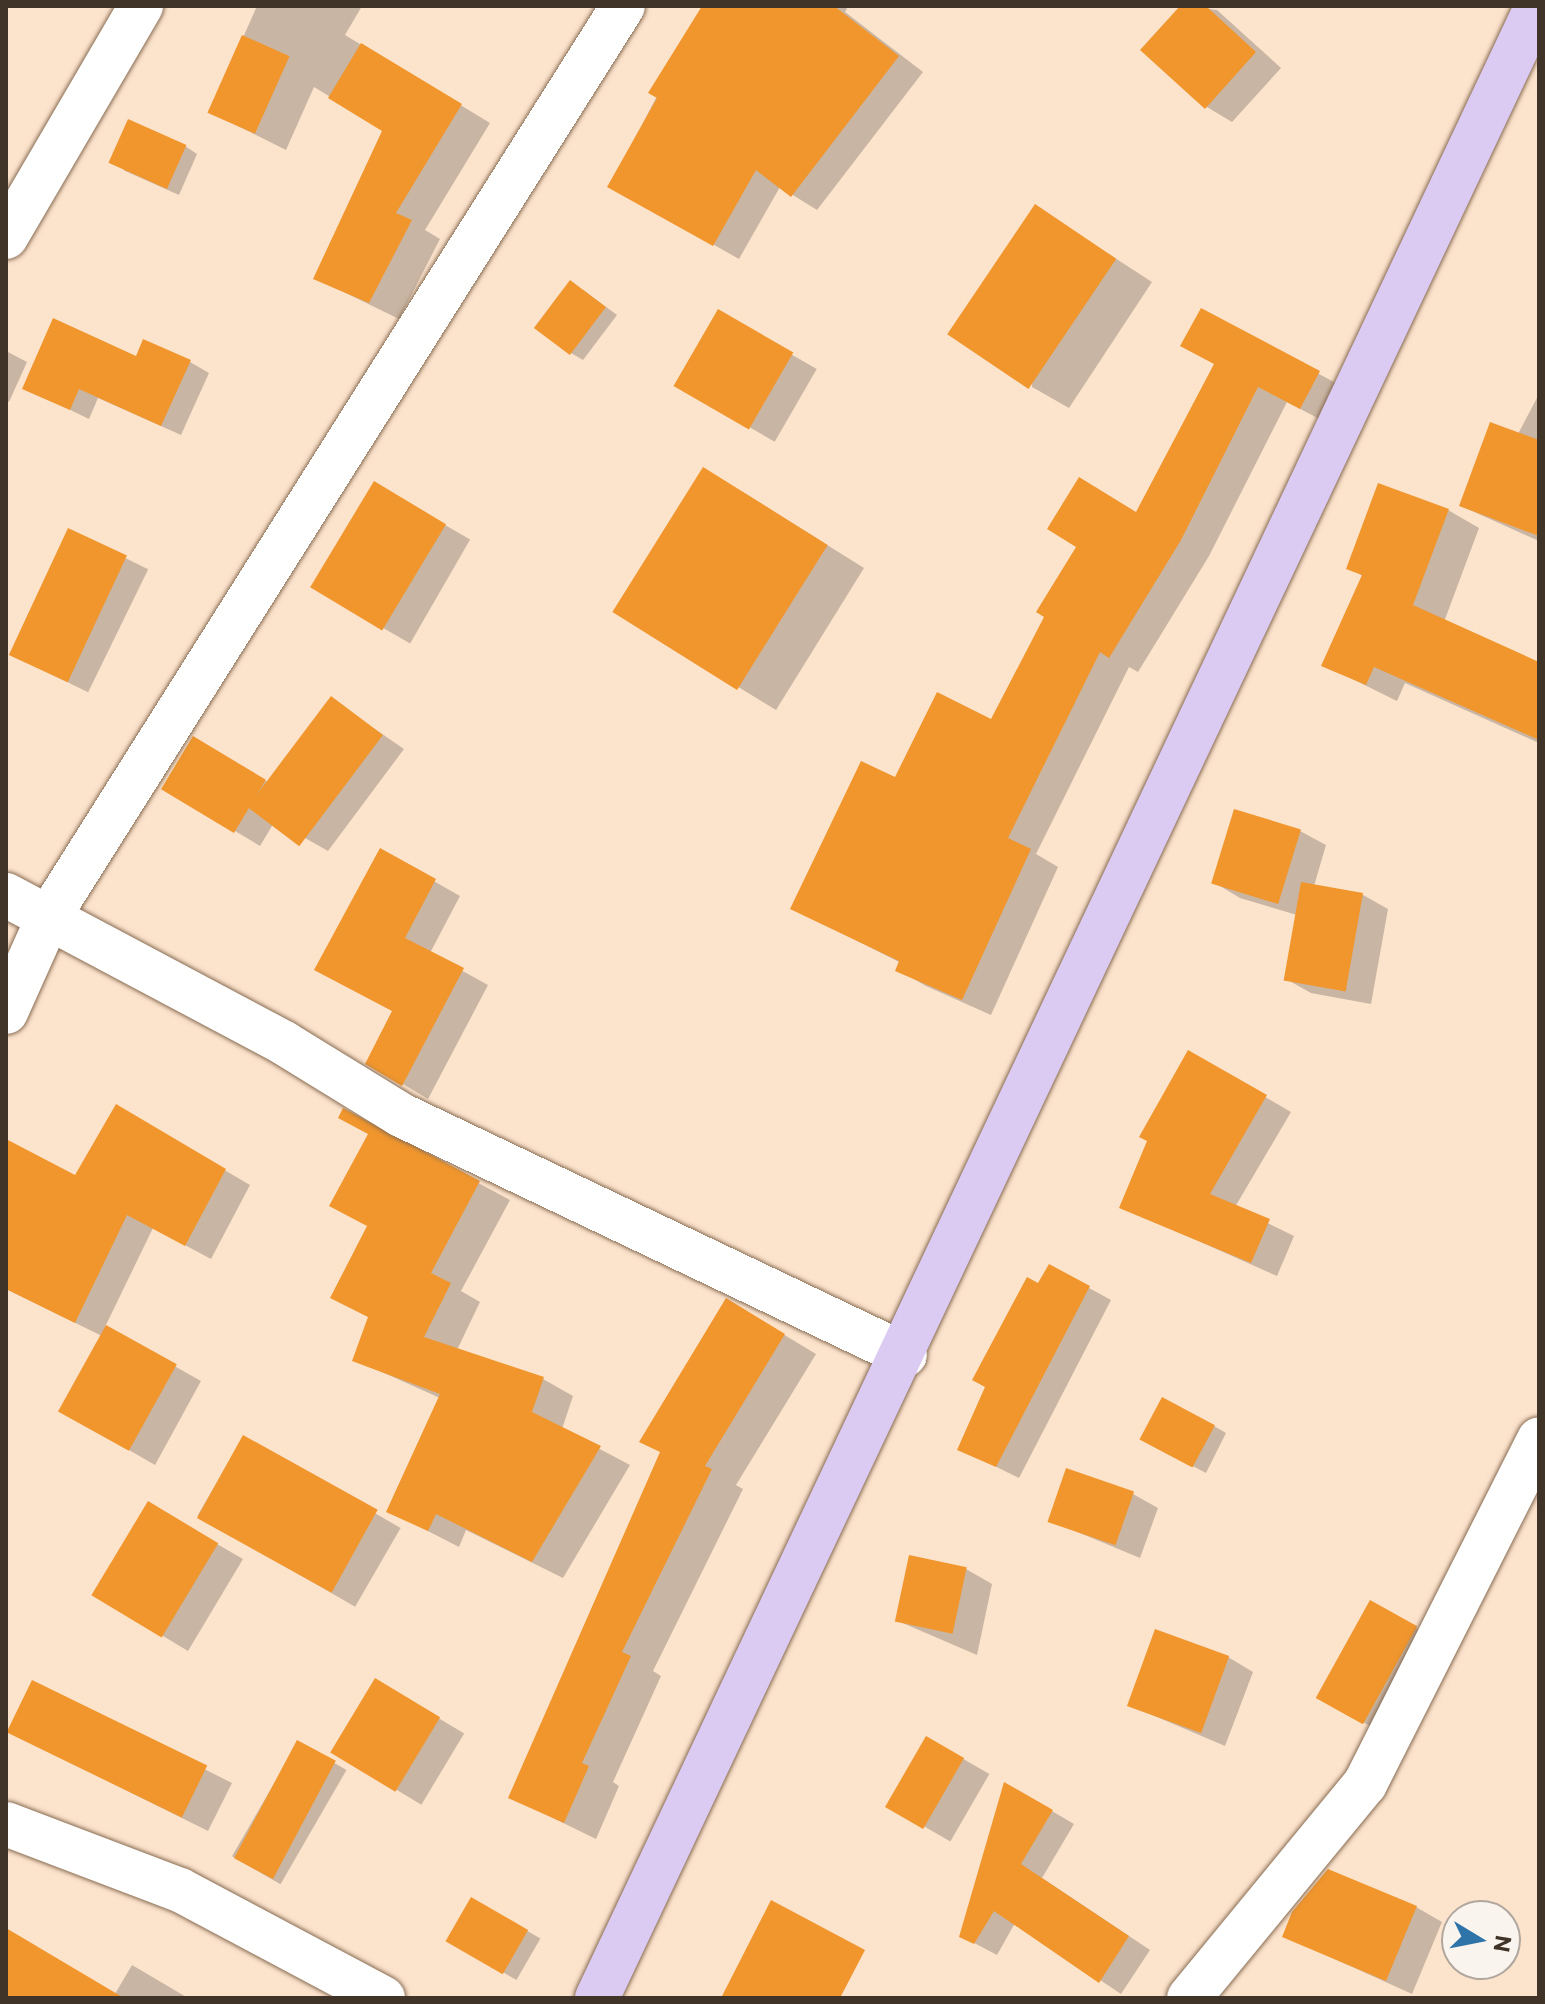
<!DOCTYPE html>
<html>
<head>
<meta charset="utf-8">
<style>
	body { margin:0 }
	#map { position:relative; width:1545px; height:2004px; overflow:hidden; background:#fce3cc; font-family:Commissioner,sans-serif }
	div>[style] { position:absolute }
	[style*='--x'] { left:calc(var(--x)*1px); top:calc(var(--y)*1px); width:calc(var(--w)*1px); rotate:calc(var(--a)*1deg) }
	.shadow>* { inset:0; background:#0003; transform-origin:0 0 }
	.building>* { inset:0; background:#f0962d; transform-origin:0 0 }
	.roads { filter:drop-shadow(0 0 2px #886c53) drop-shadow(0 0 2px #886c53) }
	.minor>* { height:44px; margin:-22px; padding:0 22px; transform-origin:22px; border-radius:22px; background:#fff }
	.trunk>* { height:44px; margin:-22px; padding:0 22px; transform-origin:22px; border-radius:22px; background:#dbcbf2 }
	span { translate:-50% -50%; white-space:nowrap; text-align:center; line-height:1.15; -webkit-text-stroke:6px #faf4ee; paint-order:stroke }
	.frame { position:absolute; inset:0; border:8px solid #403429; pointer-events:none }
	.north { position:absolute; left:1441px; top:1900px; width:80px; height:80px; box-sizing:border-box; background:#faf4ee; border:2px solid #b0a79f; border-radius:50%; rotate:100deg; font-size:22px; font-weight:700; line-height:32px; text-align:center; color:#403429 }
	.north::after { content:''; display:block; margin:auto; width:28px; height:36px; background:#2e74a9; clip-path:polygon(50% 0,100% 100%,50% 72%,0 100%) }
</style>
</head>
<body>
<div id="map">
	<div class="shadow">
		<div style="clip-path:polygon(257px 6px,362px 6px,345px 35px,490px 123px,425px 230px,440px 239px,399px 319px,315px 278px,385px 130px,314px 87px,286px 150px,210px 112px)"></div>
		<div style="clip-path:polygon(704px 6px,848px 6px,845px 12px,923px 72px,817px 210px,780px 187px,739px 259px,610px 186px)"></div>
		<div style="clip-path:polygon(1182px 6px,1217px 10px,1281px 68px,1232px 122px,1207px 107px)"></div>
		<div style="clip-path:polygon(185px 146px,197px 154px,179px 195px,123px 170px)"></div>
		<div style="clip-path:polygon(1036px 207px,1152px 282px,1069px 408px,1032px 387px)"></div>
		<div style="clip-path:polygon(583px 290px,617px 315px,583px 360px,571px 353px)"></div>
		<div style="clip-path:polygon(1201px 311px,1347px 389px,1329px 424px,1287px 402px,1209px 556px,1138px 672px,1129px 667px,1036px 854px,1058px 867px,991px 1015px,926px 986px,898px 970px,901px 963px,792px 908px,895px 780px,992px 722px,1137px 514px,1216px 365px)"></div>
		<div style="left:718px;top:312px;width:114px;height:84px;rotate:30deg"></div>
		<div style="clip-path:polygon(6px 351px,27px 362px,9px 402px,6px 401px)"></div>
		<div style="clip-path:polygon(137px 358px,190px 362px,209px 373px,181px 435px,98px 398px,89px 419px,25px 388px)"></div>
		<div style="clip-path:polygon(1539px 394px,1539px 541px,1461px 506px,1518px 434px)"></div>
		<div style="left:374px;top:484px;width:111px;height:120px;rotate:30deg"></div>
		<div style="clip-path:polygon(741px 491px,864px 568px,776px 710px,616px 612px)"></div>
		<div style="clip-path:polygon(1448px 510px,1479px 528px,1444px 622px,1539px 664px,1539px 743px,1405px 683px,1397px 701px,1324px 665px,1364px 577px,1349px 568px)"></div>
		<div style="left:70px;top:531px;width:87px;height:137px;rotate:26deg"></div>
		<div style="clip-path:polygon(331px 699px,404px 749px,328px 851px,275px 821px,260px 846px,163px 788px,193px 738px,269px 783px)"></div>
		<div style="clip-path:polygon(1300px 831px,1326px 845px,1314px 886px,1363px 895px,1388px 909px,1371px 1004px,1311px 993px,1286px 979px,1297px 915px,1240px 898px,1215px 883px)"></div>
		<div style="clip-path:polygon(381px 851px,460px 896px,430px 953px,488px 985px,428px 1099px,368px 1063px,394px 1012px)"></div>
		<div style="clip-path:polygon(1189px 1053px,1291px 1112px,1235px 1207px,1294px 1236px,1277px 1276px,1122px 1207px)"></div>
		<div style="clip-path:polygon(117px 1107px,250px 1185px,211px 1259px,153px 1228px,105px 1327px,201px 1381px,155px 1465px,61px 1411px,102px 1336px,6px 1289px,6px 1142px,76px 1177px)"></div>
		<div style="clip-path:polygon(344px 1111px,510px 1200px,461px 1291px,480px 1302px,457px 1350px,543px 1379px,573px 1396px,562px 1429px,630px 1465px,563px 1578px,466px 1530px,459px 1547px,389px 1511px,440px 1398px,355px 1360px,370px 1318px,333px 1297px,369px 1226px,370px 1134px)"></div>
		<div style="clip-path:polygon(1039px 1285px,1089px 1288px,1111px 1300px,1019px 1478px,960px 1449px)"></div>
		<div style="clip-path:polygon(758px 1319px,816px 1354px,736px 1485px,743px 1489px,653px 1671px,661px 1676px,613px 1782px,619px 1786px,596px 1839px,510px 1797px)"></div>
		<div style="clip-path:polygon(1214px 1426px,1226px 1433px,1206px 1473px,1155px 1446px)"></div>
		<div style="left:243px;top:1437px;width:182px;height:91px;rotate:30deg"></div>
		<div style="clip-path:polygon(1133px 1494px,1158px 1508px,1140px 1558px,1051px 1521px)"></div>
		<div style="clip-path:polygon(148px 1504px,243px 1559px,188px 1651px,163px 1636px)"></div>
		<div style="clip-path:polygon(966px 1569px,992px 1584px,977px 1655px,898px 1621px)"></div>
		<div style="clip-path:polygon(1371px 1603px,1441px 1642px,1393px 1738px,1346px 1713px)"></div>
		<div style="clip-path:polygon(1228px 1657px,1253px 1672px,1225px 1746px,1129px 1705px)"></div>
		<div style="left:375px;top:1680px;width:104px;height:83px;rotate:31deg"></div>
		<div style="clip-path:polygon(33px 1683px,232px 1783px,208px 1831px,35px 1745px)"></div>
		<div style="left:927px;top:1738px;width:72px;height:78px;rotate:30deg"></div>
		<div style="left:298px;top:1742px;width:56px;height:132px;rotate:30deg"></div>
		<div style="clip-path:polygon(1006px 1784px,1074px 1824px,1042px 1878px,1150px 1950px,1121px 1994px,1015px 1923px,997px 1955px,961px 1936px)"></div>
		<div style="left:472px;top:1899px;width:79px;height:48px;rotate:30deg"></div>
		<div style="clip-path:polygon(1416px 1907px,1442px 1922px,1412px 1994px,1284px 1936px)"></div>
		<div style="clip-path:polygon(6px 1930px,115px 1994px,132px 1965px,188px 1998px,6px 1998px)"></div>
	</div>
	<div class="building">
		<div style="clip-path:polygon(702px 6px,834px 6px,899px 56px,791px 197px,756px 170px,713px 246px,607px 187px,657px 98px,648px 93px)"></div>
		<div style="clip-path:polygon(1180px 6px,1206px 6px,1256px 52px,1205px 109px,1140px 50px)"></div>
		<div style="left:242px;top:35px;width:52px;height:85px;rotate:24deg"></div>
		<div style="clip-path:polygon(361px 43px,462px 104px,396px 213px,412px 220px,369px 303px,313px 279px,382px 131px,328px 98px)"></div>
		<div style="left:128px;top:119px;width:64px;height:48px;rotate:24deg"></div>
		<div style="left:1035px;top:204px;width:98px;height:157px;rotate:34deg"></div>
		<div style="left:570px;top:280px;width:45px;height:60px;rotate:37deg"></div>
		<div style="clip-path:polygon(1201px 308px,1320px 371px,1300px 409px,1258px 387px,1181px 540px,1109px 658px,1100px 652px,1008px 838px,1031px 849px,962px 1000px,895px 971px,899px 961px,790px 909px,861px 761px,895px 777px,937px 692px,991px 719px,1044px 617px,1036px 612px,1076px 547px,1047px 529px,1079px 477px,1136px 512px,1214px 364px,1180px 346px)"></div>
		<div style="left:718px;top:309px;width:87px;height:89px;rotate:30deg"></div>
		<div style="clip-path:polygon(53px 318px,136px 356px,143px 339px,191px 360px,161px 426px,79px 389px,70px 410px,22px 389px)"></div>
		<div style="clip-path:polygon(1490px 422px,1539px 440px,1539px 536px,1459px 506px)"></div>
		<div style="left:703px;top:467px;width:147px;height:171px;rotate:32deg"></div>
		<div style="left:374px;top:481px;width:84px;height:124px;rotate:31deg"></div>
		<div style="clip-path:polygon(1378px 483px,1449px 509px,1413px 605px,1539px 662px,1539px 740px,1374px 667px,1366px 685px,1321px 666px,1362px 575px,1346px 569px)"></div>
		<div style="left:68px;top:528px;width:65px;height:140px;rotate:25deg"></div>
		<div style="left:331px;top:696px;width:65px;height:139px;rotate:37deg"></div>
		<div style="left:193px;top:736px;width:85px;height:62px;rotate:31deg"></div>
		<div style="left:1234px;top:809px;width:70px;height:78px;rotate:17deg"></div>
		<div style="clip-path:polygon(380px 848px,436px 879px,405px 938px,464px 968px,402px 1086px,365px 1064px,392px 1011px,314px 970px)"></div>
		<div style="left:1301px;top:882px;width:63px;height:100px;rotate:10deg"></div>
		<div style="clip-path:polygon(1188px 1050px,1267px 1095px,1210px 1194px,1270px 1219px,1251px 1263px,1119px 1208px,1147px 1141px,1139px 1137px)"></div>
		<div style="clip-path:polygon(116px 1104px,226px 1169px,185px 1246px,127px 1215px,75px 1323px,6px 1289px,6px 1139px,75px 1175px)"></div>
		<div style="clip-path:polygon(343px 1108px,480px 1181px,431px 1273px,451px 1283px,424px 1337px,544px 1377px,532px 1412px,601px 1446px,532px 1562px,436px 1514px,428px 1531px,386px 1512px,440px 1394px,352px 1361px,368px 1317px,330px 1298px,367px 1226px,329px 1206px,368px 1134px,338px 1118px)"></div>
		<div style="clip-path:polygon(1049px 1264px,1090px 1286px,996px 1467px,957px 1450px,985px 1387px,972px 1380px,1027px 1277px,1038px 1283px)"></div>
		<div style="clip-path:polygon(726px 1298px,785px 1334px,705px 1466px,712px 1469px,622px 1652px,631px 1656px,582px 1763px,589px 1766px,564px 1823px,508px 1798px,660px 1452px,639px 1442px)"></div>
		<div style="left:106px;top:1325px;width:81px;height:99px;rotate:29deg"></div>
		<div style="left:1162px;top:1397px;width:60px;height:48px;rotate:28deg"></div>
		<div style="left:243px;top:1435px;width:154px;height:95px;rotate:29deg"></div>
		<div style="left:1066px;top:1468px;width:72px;height:57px;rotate:19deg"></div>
		<div style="left:148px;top:1501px;width:82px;height:110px;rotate:31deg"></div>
		<div style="left:909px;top:1555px;width:59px;height:68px;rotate:12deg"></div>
		<div style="left:1370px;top:1600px;width:54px;height:112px;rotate:29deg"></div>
		<div style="left:1155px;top:1629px;width:79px;height:82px;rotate:20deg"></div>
		<div style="left:375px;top:1678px;width:76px;height:87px;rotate:31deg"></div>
		<div style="left:32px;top:1680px;width:195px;height:58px;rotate:26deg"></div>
		<div style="left:926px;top:1736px;width:44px;height:82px;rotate:30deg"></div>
		<div style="left:297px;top:1740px;width:44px;height:134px;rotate:28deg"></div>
		<div style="clip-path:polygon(1004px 1782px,1053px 1810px,1021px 1864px,1129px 1936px,1099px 1983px,994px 1911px,974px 1944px,959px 1937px)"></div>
		<div style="clip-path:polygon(1328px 1869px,1417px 1906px,1386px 1981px,1282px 1937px,1292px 1912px)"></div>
		<div style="left:471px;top:1897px;width:66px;height:51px;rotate:30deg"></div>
		<div style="clip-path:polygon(771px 1900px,865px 1950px,840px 1998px,721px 1998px)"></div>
		<div style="clip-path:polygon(6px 1928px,124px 1998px,6px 1998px)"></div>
	</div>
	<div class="roads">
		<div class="minor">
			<div style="--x:6;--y:237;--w:268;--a:-59.7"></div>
			<div style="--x:6;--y:895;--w:315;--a:28"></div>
			<div style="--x:284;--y:1043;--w:137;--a:31.6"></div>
			<div style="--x:401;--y:1115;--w:558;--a:25.46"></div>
			<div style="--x:6;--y:1012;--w:103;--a:-65.9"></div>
			<div style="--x:48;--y:918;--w:1078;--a:-57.77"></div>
			<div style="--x:6;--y:1824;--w:186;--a:20.8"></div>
			<div style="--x:180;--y:1890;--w:230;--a:28"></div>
			<div style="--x:1189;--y:1998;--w:277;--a:-50.6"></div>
			<div style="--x:1365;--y:1784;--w:386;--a:-63.2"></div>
		</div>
		<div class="trunk">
			<div style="--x:597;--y:1998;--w:2203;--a:-64.74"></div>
		</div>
	</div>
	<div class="frame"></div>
	<div class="north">N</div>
</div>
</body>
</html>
